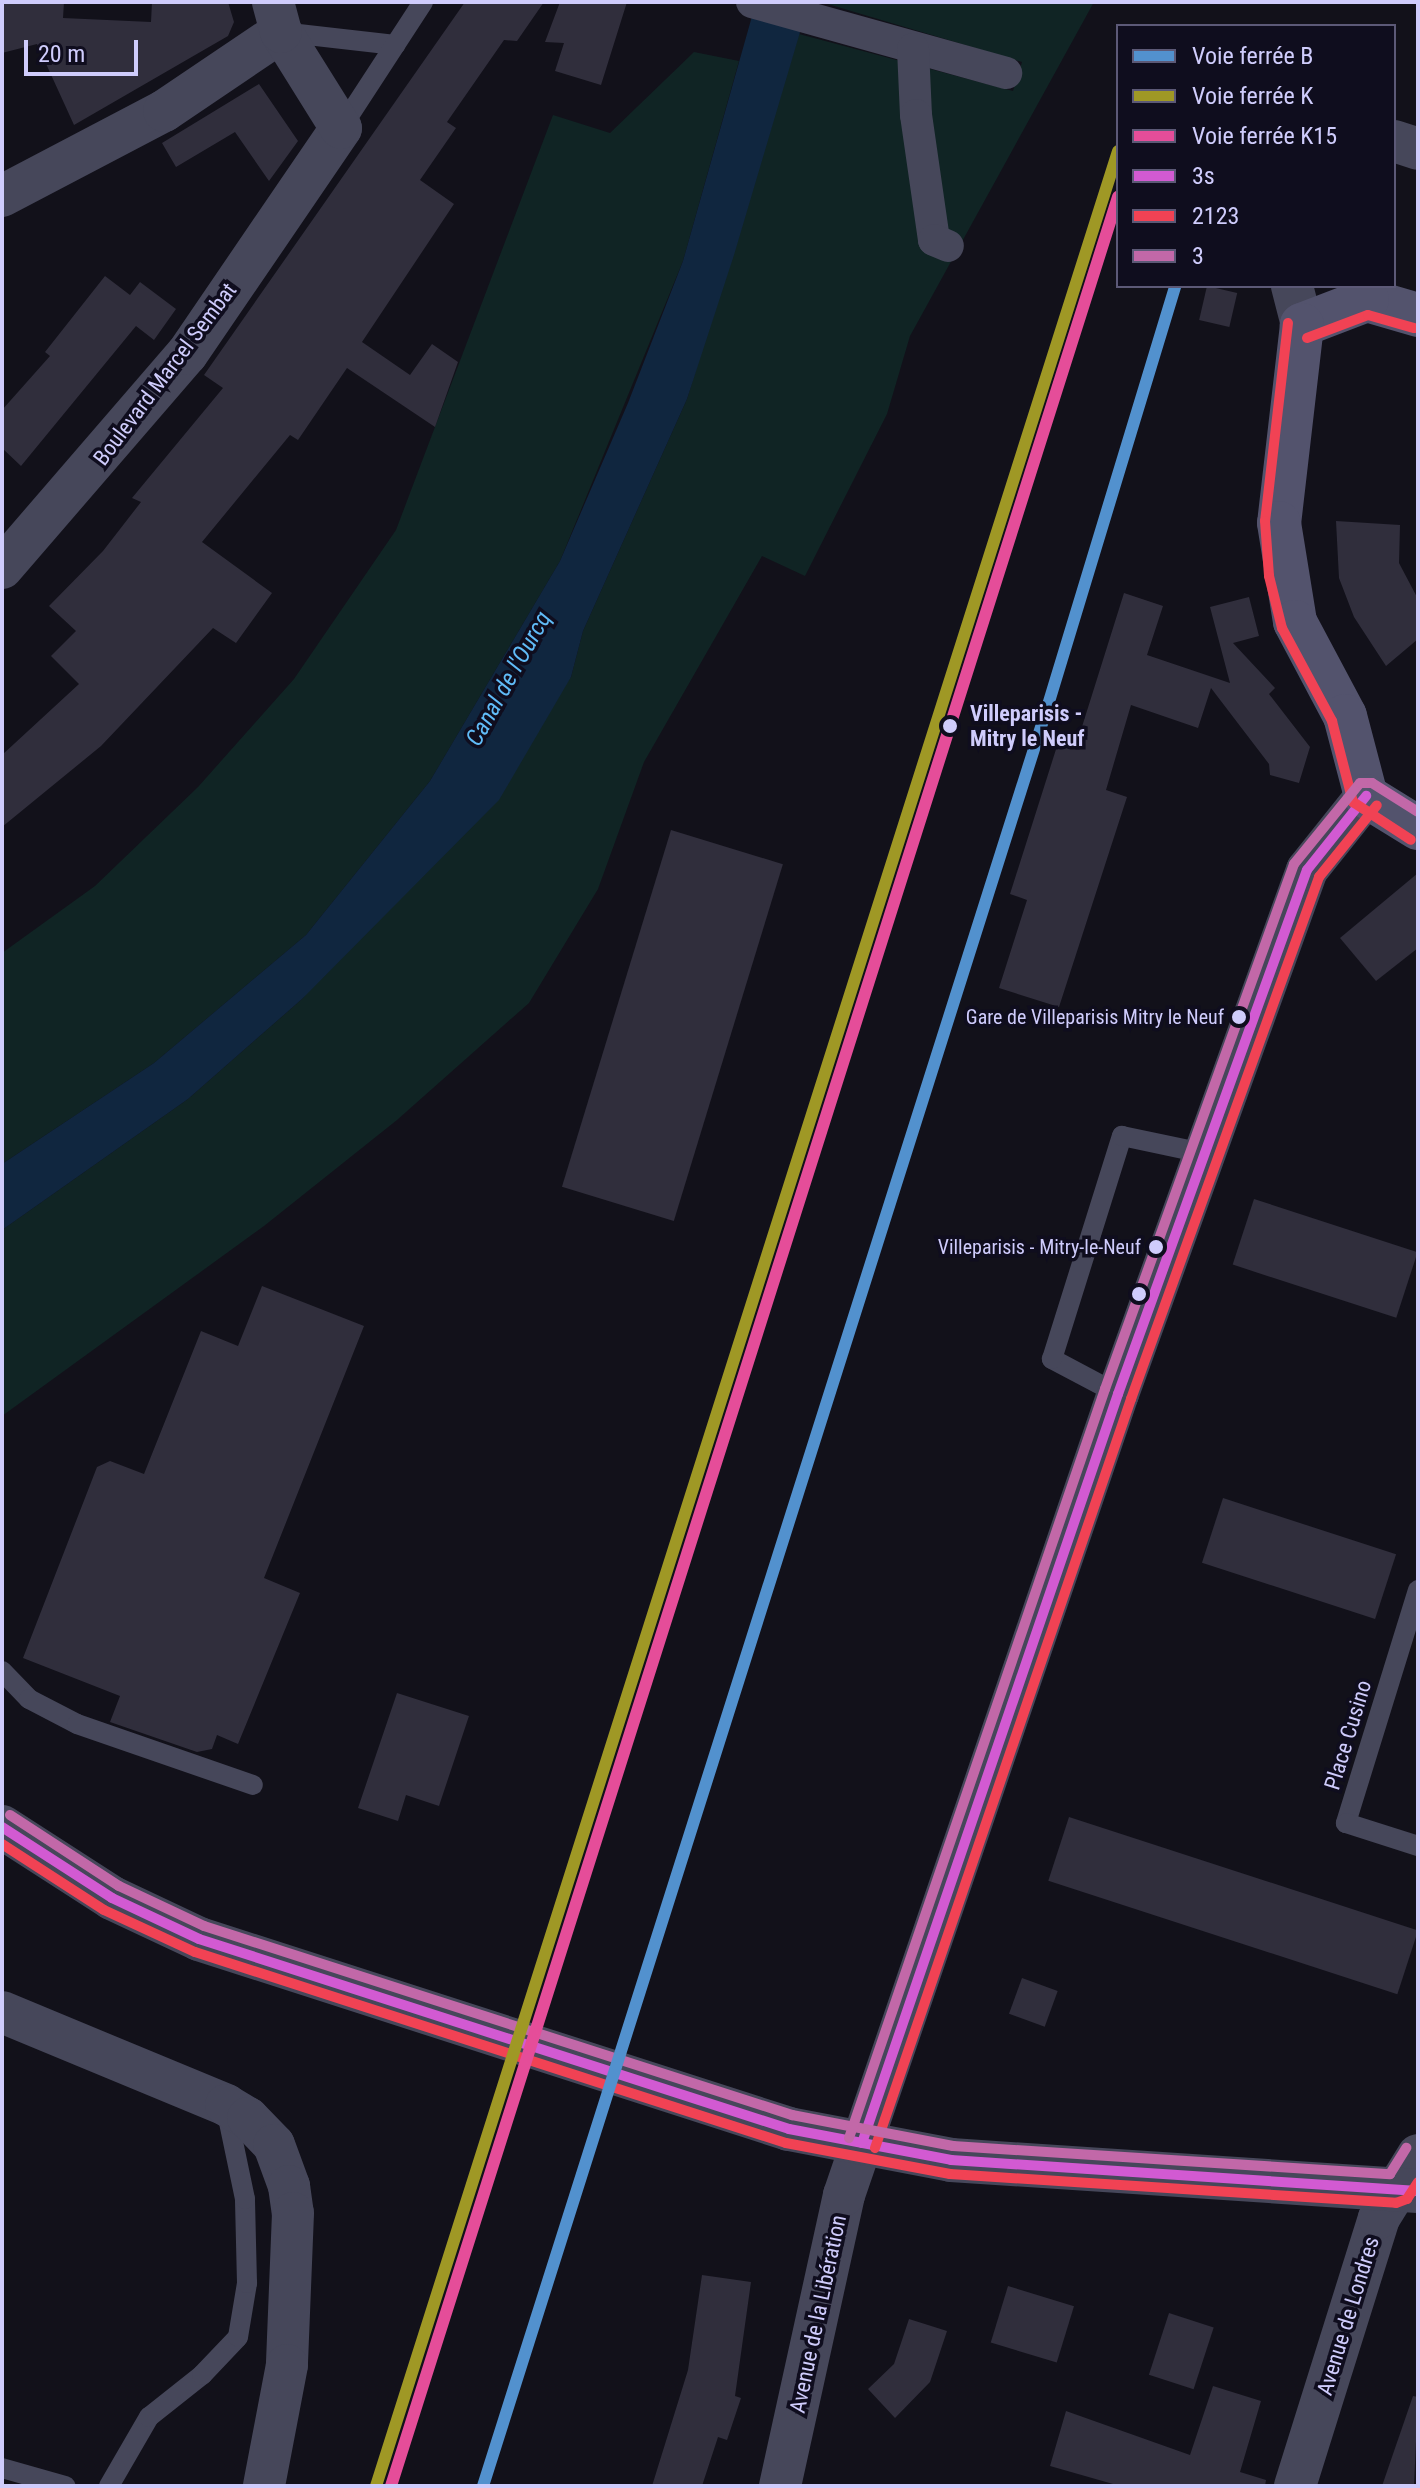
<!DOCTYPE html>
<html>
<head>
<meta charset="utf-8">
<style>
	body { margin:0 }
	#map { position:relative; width:1420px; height:2488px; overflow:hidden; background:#12111a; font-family:"Roboto Condensed",sans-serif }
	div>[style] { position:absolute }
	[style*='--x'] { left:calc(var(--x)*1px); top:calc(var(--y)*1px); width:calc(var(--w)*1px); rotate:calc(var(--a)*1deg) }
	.green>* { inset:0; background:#102424 }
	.water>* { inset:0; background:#10263f }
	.building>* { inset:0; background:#302e3c; transform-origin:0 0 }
	.service>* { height:20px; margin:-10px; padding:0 10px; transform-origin:10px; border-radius:10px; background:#46475a }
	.pedestrian>* { height:32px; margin:-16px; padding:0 16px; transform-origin:16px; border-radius:16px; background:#46475a }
	.minor>* { height:42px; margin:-21px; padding:0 21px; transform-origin:21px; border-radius:21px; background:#46475a }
	.tertiary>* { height:44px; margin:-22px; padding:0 22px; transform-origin:22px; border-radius:22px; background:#46475a }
	.secondary>* { height:44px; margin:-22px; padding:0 22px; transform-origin:22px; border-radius:22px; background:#53536d }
	.bus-1>* { height:10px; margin:-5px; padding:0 5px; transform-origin:5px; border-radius:5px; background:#d25ad2 }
	.bus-2>* { height:10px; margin:-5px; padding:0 5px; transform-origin:5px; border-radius:5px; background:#f14254 }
	.bus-3>* { height:10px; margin:-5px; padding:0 5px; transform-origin:5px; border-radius:5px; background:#c268a8 }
	.rail-1>* { height:12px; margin:-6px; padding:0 6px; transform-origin:6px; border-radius:6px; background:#5291ce }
	.rail-2>* { height:12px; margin:-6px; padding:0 6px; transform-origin:6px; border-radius:6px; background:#9f9825 }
	.rail-3>* { height:12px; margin:-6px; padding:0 6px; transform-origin:6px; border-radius:6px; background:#e54d99 }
	.dots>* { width:22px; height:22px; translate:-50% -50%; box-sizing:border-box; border:4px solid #0f0d1e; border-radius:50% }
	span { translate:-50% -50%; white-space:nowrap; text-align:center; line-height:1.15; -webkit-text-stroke:7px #0f0d1e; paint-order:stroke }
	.bus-label { font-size:20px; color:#cfccfc }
	.right { translate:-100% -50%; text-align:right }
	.street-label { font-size:22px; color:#cfccfc }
	.stop-label { font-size:22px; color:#cfccfc; font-weight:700 }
	.left { translate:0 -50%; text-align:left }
	.water-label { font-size:24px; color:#60bbf7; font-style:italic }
	.frame { position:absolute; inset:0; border:4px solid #cfccfc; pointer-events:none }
	.legend { position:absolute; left:1116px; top:24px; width:280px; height:264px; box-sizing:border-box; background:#0f0d1e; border:2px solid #5c5977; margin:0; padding:10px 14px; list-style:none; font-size:24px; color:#cfccfc }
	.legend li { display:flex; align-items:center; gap:16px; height:40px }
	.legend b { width:40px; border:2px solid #5c5977 }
	.scale { position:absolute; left:24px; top:40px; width:114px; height:36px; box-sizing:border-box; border:4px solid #cfccfc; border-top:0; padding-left:10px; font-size:24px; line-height:28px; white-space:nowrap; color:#cfccfc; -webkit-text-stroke:6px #0f0d1e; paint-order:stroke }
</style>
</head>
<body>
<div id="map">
	<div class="green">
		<div style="clip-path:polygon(821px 2px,1094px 2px,910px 336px,887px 414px,805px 576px,762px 556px,644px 762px,598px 889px,529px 1003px,397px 1120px,264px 1226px,2px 1416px,2px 1230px,188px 1099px,302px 999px,571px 677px,583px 631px,687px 399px,799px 34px,1013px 91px,1022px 62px)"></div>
		<div style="clip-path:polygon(694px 52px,739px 61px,683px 261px,560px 561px,430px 781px,306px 935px,154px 1063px,2px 1164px,2px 953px,95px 886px,198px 787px,294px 679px,396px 530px,553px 115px,610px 133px)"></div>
	</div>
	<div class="water">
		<div style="clip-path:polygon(756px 2px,809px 2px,734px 255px,687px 399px,583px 631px,571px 677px,499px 800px,302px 999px,188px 1099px,2px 1230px,2px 1164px,154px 1063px,306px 935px,430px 781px,560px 561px,628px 403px,683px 261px)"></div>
	</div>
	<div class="building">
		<div style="clip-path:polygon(2px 2px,64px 2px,63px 18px,151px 22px,152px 2px,228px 2px,234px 22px,228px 36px,74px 125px,37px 44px,2px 53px)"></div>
		<div style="clip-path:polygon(465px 2px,544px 2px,517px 41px,504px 40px,447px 122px,456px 128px,420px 180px,454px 204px,362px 342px,410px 375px,432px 344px,458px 362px,435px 427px,347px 368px,298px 440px,290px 435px,202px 542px,272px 593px,236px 643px,213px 628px,101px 746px,2px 827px,2px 755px,79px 684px,51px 656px,76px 631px,49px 606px,103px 551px,141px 502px,132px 498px,223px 388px,204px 375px)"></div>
		<div style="clip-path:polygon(560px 2px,627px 2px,601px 85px,555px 71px,564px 43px,545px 42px)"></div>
		<div style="clip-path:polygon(259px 84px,298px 141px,269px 181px,235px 132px,176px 167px,162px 143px)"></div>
		<div style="clip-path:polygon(105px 276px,130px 295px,140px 282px,176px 309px,154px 340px,136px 326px,21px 466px,2px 448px,2px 410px,50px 356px,45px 352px)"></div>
		<div style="left:1207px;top:286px;width:31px;height:35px;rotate:13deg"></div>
		<div style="clip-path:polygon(1336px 521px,1400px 525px,1399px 563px,1418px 599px,1418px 639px,1386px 666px,1354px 617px,1339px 578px)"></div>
		<div style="clip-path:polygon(1124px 593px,1163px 606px,1147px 655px,1230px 683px,1210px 607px,1249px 597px,1259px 636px,1233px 643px,1275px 688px,1269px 694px,1310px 747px,1299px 783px,1270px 775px,1269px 764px,1211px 688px,1198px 728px,1131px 705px,1106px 790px,1127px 797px,1059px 1007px,999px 988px,1027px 900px,1010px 894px,1058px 743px,1075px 749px)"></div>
		<div style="left:671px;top:830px;width:117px;height:373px;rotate:17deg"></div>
		<div style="clip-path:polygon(1418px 873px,1418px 948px,1376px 981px,1340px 938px)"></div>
		<div style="left:1254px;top:1199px;width:172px;height:69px;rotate:18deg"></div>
		<div style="clip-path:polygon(262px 1286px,364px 1326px,264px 1578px,300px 1593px,238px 1744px,217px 1735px,212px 1749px,197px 1752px,110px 1722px,120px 1696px,23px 1658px,97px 1467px,110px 1461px,144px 1474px,201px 1331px,238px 1346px)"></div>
		<div style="left:1223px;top:1498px;width:182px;height:68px;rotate:18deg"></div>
		<div style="clip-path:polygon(397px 1693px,469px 1716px,439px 1806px,406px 1795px,398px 1821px,358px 1808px)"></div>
		<div style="left:1069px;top:1817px;width:367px;height:67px;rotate:18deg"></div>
		<div style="left:1022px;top:1978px;width:38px;height:38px;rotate:20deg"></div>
		<div style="clip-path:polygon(702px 2275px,751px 2282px,735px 2396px,741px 2398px,727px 2440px,718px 2437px,702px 2486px,652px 2486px,688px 2370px)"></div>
		<div style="left:1008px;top:2286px;width:69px;height:59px;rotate:17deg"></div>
		<div style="left:1169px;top:2313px;width:47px;height:65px;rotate:18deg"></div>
		<div style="clip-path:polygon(909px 2319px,947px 2331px,930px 2382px,895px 2418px,868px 2389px,894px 2364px)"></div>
		<div style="clip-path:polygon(1213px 2386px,1261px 2401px,1240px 2472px,1266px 2480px,1265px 2486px,1120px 2486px,1050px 2466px,1066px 2411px,1190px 2455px)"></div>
		<div style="clip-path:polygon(1413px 2396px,1418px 2397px,1414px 2486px,1382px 2486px)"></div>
	</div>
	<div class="service">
		<div style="--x:281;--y:32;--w:115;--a:6.5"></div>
		<div style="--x:341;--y:128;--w:150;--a:-56.9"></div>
		<div style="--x:1118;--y:1394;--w:75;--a:-152.1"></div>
		<div style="--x:1052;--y:1359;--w:234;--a:-72.6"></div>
		<div style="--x:1122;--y:1136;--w:83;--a:11.9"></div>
		<div style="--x:1418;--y:1590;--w:244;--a:107.2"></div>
		<div style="--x:1346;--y:1823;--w:76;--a:17.7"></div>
		<div style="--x:2;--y:1671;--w:39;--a:46"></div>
		<div style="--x:29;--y:1699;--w:54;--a:27.5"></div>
		<div style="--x:77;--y:1724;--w:186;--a:19.1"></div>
		<div style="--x:2;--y:2468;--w:66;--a:15.9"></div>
		<div style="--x:109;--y:2486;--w:80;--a:-59.9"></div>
		<div style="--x:149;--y:2417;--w:68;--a:-38.4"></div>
		<div style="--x:202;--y:2375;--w:52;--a:-46.5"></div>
		<div style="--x:238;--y:2337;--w:55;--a:-80.5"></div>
		<div style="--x:247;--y:2283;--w:84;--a:-91.4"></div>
		<div style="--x:245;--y:2199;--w:93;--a:-101.8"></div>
	</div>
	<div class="pedestrian">
		<div style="--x:752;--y:2;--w:264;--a:15.6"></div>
		<div style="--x:913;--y:49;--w:66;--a:87.4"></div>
		<div style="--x:916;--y:115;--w:126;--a:81.8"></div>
		<div style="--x:934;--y:240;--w:15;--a:23"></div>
	</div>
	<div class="minor">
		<div style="--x:1394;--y:141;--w:25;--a:18"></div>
		<div style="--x:2;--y:196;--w:183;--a:-27.7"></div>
		<div style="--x:164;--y:111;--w:141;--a:-34"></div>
		<div style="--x:1292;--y:286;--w:40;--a:75.6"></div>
		<div style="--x:2;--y:568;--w:283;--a:-49.2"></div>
		<div style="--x:187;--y:354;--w:273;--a:-55.7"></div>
		<div style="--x:341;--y:128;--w:113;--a:-122"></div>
		<div style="--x:281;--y:32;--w:31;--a:-105"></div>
		<div style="--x:2;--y:2012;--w:243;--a:22.5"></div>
		<div style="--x:226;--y:2105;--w:26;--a:31"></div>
		<div style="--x:248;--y:2118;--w:37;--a:46"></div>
		<div style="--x:274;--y:2145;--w:44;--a:69.9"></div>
		<div style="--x:289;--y:2186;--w:27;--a:82"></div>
		<div style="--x:293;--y:2213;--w:152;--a:92.3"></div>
		<div style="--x:287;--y:2365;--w:123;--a:100.8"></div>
		<div style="--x:780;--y:2486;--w:298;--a:-77.6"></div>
		<div style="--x:844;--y:2195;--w:847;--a:-71.12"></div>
		<div style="--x:1118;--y:1394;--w:557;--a:-70.17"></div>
		<div style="--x:1307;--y:870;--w:95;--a:-51.4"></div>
		<div style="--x:1295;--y:2486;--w:281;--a:-72.6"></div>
		<div style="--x:1379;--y:2218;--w:74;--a:-58.2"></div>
	</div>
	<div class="tertiary">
		<div style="--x:2;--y:1827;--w:131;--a:32.8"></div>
		<div style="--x:112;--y:1898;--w:96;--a:25.2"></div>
		<div style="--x:199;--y:1939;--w:620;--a:17.85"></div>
		<div style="--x:789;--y:2129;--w:165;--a:10.8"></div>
		<div style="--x:951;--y:2160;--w:468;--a:3.8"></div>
	</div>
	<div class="secondary">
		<div style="--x:1418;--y:315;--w:53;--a:-163.6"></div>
		<div style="--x:1367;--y:300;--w:70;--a:159"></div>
		<div style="--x:1302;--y:325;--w:199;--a:96.6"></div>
		<div style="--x:1279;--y:523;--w:100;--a:80.8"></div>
		<div style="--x:1295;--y:622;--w:106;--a:62"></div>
		<div style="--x:1345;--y:716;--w:83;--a:75.3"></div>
		<div style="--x:1366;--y:796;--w:61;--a:31.6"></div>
	</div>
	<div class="bus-1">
		<div style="--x:2;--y:1827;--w:131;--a:32.8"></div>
		<div style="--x:112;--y:1898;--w:96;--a:25.2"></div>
		<div style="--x:199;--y:1939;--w:620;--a:17.85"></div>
		<div style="--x:789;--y:2129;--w:165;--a:10.8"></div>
		<div style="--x:951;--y:2160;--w:468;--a:3.8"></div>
		<div style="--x:862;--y:2143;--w:792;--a:-71.13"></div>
		<div style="--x:1118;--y:1394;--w:557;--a:-70.17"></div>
		<div style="--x:1307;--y:870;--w:95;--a:-51.4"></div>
	</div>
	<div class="bus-2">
		<div style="--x:1288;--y:323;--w:199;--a:96.6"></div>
		<div style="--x:1265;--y:521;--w:55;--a:85.8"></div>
		<div style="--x:1269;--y:576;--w:54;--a:76"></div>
		<div style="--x:1282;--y:628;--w:106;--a:61.7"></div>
		<div style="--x:1332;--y:721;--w:84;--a:75.5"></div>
		<div style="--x:1353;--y:802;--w:69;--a:33.2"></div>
		<div style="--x:1307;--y:338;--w:65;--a:-20.7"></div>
		<div style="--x:1368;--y:315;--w:48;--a:15.8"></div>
		<div style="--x:2;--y:1844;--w:121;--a:32.9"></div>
		<div style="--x:104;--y:1910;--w:100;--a:24.8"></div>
		<div style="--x:195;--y:1952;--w:621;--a:17.91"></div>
		<div style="--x:786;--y:2143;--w:167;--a:10.7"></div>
		<div style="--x:950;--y:2174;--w:447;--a:3.7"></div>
		<div style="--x:1396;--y:2203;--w:12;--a:-20"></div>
		<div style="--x:1407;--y:2199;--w:20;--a:-57"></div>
		<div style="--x:875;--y:2148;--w:792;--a:-71.13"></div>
		<div style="--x:1131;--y:1399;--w:555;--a:-70.19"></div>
		<div style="--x:1319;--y:877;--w:92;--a:-51.1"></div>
	</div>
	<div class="bus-3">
		<div style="--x:10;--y:1815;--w:130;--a:33.1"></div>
		<div style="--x:119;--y:1886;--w:94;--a:25.2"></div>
		<div style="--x:204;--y:1926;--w:618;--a:17.82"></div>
		<div style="--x:792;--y:2115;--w:164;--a:10.9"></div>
		<div style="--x:953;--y:2146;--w:438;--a:3.7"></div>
		<div style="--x:1390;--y:2174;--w:31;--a:-58"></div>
		<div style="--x:849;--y:2138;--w:792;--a:-71.13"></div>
		<div style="--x:1105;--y:1389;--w:558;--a:-70.2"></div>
		<div style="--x:1294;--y:864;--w:104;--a:-50.8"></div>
		<div style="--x:1360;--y:783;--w:12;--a:0"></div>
		<div style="--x:1372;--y:783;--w:54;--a:32.2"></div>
	</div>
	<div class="rail-1">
		<div style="--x:483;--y:2486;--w:1868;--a:-72.4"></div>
		<div style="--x:1048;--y:705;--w:438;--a:-73.1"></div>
	</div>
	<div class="rail-2">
		<div style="--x:376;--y:2486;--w:2450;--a:-72.37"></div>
	</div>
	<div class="rail-3">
		<div style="--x:391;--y:2486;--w:2402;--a:-72.38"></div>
	</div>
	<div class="dots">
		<div style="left:950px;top:726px;background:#cfccfc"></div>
		<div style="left:1239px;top:1017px;background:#cfccfc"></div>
		<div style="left:1156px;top:1247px;background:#cfccfc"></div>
		<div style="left:1139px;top:1294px;background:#cfccfc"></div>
	</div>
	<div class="bus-label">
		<span class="right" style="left:1224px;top:1017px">Gare de Villeparisis Mitry le Neuf</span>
		<span class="right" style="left:1141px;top:1247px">Villeparisis - Mitry-le-Neuf</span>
	</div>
	<div class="street-label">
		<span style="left:165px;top:374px;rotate:-53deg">Boulevard Marcel Sembat</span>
		<span style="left:1348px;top:1735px;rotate:-73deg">Place Cusino</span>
		<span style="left:818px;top:2314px;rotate:-78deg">Avenue de la Libération</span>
		<span style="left:1348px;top:2316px;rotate:-73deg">Avenue de Londres</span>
	</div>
	<div class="stop-label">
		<span class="left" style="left:970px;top:726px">Villeparisis -<br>Mitry le Neuf</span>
	</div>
	<div class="water-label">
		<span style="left:509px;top:679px;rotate:-61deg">Canal de l'Ourcq</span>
	</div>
	<div class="frame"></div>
	<ul class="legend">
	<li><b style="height:10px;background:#5291ce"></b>Voie ferrée B</li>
	<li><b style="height:10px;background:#9f9825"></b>Voie ferrée K</li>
	<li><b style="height:10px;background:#e54d99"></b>Voie ferrée K15</li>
	<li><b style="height:10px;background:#d25ad2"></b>3s</li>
	<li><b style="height:10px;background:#f14254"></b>2123</li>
	<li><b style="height:10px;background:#c268a8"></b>3</li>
	</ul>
	<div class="scale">20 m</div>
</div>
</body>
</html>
